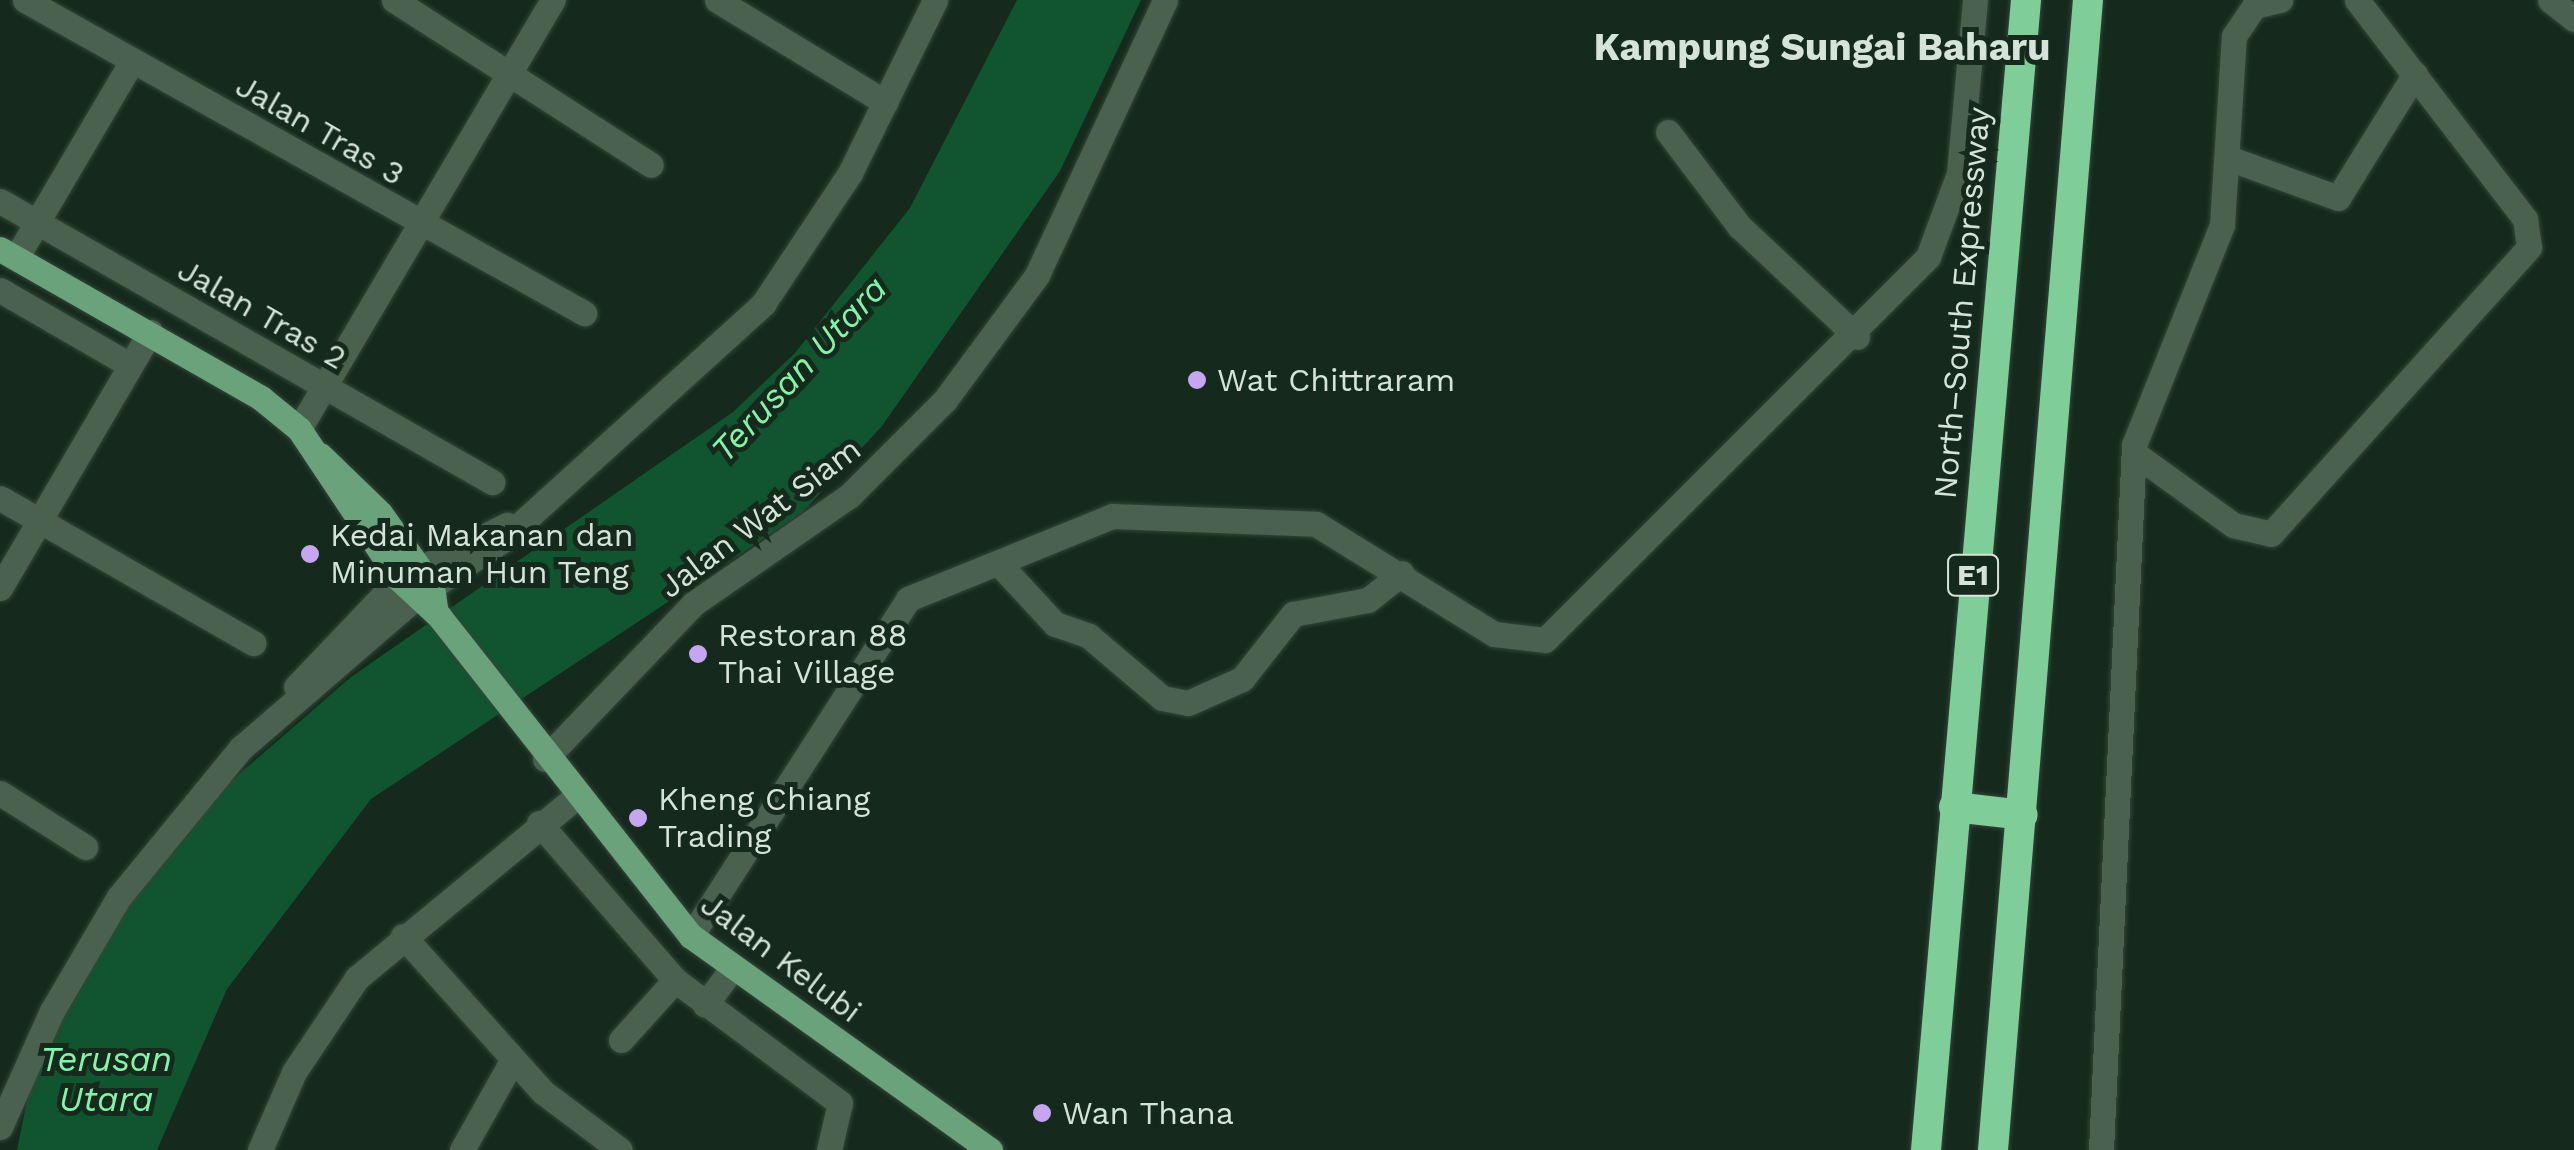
<!DOCTYPE html>
<html>
<head>
<meta charset="utf-8">
<style>
	body { margin:0 }
	#map { position:relative; width:2574px; height:1150px; overflow:hidden; background:#152a1c; font-family:"Work Sans",sans-serif }
	div>[style] { position:absolute }
	[style*='--x'] { left:calc(var(--x)*1px); top:calc(var(--y)*1px); width:calc(var(--w)*1px); rotate:calc(var(--a)*1deg) }
	.water>* { inset:0; background:#10552f }
	.roads { filter:drop-shadow(0 0 2px #344539) drop-shadow(0 0 2px #344539) }
	.minor>* { height:25px; margin:-12.5px; padding:0 12.5px; transform-origin:12.5px; border-radius:12.5px; background:#4a6150 }
	.major>* { height:25px; margin:-12.5px; padding:0 12.5px; transform-origin:12.5px; border-radius:12.5px; background:#6aa27c }
	.highway>* { height:30px; margin:-15px; padding:0 15px; transform-origin:15px; border-radius:15px; background:#7fce99 }
	.dots>* { width:28px; height:28px; translate:-50% -50%; box-sizing:border-box; border:5px solid #152a1c; border-radius:50% }
	span { translate:-50% -50%; white-space:nowrap; text-align:center; line-height:1.15; -webkit-text-stroke:10px #152a1c; paint-order:stroke }
	.shield-label span { padding:2px 8px; background:#152a1c; border:2px solid; border-radius:8px; -webkit-text-stroke-width:0 }
	.shield-label { font-size:30px; color:#d6e3d9; font-weight:700 }
	.street-label { font-size:32px; color:#d6e3d9 }
	.poi-label { font-size:32px; color:#d6e3d9 }
	.left { translate:0 -50%; text-align:left }
	.water-label { font-size:35px; color:#85f4ab; font-style:italic }
	.quarter-label { font-size:38px; color:#d6e3d9; font-weight:700 }
</style>
</head>
<body>
<div id="map">
	<div class="water">
		<div style="clip-path:polygon(1017px 0,1141px 0,1060px 171px,882px 426px,802px 513px,371px 799px,227px 989px,157px 1150px,17px 1150px,34px 1066px,117px 918px,200px 808px,351px 677px,733px 412px,795px 353px,910px 208px)"></div>
	</div>
	<div class="roads">
		<div class="minor">
			<div style="--x:25;--y:0;--w:641;--a:29.25"></div>
			<div style="--x:394;--y:0;--w:305;--a:32.7"></div>
			<div style="--x:717;--y:0;--w:197;--a:31.3"></div>
			<div style="--x:2550;--y:0;--w:31;--a:38"></div>
			<div style="--x:1668;--y:132;--w:118;--a:52.9"></div>
			<div style="--x:1739;--y:226;--w:162;--a:43.2"></div>
			<div style="--x:2231;--y:159;--w:114;--a:20"></div>
			<div style="--x:2338;--y:198;--w:146;--a:-58.2"></div>
			<div style="--x:0;--y:201;--w:567;--a:29.73"></div>
			<div style="--x:16;--y:258;--w:229;--a:-59.5"></div>
			<div style="--x:0;--y:290;--w:150;--a:30"></div>
			<div style="--x:299;--y:429;--w:499;--a:-59.4"></div>
			<div style="--x:2134;--y:453;--w:122;--a:36"></div>
			<div style="--x:2233;--y:525;--w:39;--a:13"></div>
			<div style="--x:2271;--y:534;--w:386;--a:-48"></div>
			<div style="--x:2529;--y:247;--w:28;--a:-98"></div>
			<div style="--x:2525;--y:219;--w:276;--a:-127.5"></div>
			<div style="--x:0;--y:498;--w:292;--a:29.8"></div>
			<div style="--x:1003;--y:568;--w:76;--a:47.1"></div>
			<div style="--x:1055;--y:624;--w:36;--a:19"></div>
			<div style="--x:1089;--y:636;--w:96;--a:40.3"></div>
			<div style="--x:1162;--y:698;--w:26;--a:11"></div>
			<div style="--x:1188;--y:703;--w:59;--a:-24"></div>
			<div style="--x:1242;--y:679;--w:83;--a:-51.9"></div>
			<div style="--x:1293;--y:614;--w:76;--a:-10.6"></div>
			<div style="--x:1368;--y:600;--w:43;--a:-38.5"></div>
			<div style="--x:0;--y:588;--w:297;--a:-59.6"></div>
			<div style="--x:296;--y:687;--w:149;--a:-46.4"></div>
			<div style="--x:399;--y:579;--w:121;--a:-26.6"></div>
			<div style="--x:545;--y:759;--w:214;--a:-46.3"></div>
			<div style="--x:693;--y:604;--w:190;--a:-34.7"></div>
			<div style="--x:849;--y:496;--w:136;--a:-45"></div>
			<div style="--x:945;--y:400;--w:155;--a:-53.6"></div>
			<div style="--x:1037;--y:275;--w:303;--a:-65"></div>
			<div style="--x:0;--y:793;--w:101;--a:32.4"></div>
			<div style="--x:539;--y:823;--w:208;--a:49.1"></div>
			<div style="--x:675;--y:980;--w:206;--a:36.7"></div>
			<div style="--x:840;--y:1103;--w:48;--a:103.2"></div>
			<div style="--x:403;--y:936;--w:210;--a:48.1"></div>
			<div style="--x:543;--y:1092;--w:96;--a:37"></div>
			<div style="--x:691;--y:936;--w:401;--a:-57.2"></div>
			<div style="--x:908;--y:599;--w:220;--a:-22.1"></div>
			<div style="--x:1112;--y:516;--w:204;--a:2.2"></div>
			<div style="--x:1316;--y:524;--w:209;--a:31.7"></div>
			<div style="--x:1494;--y:634;--w:51;--a:6.7"></div>
			<div style="--x:1545;--y:640;--w:542;--a:-45"></div>
			<div style="--x:1928;--y:257;--w:90;--a:-69.7"></div>
			<div style="--x:1959;--y:173;--w:174;--a:-84.7"></div>
			<div style="--x:705;--y:1005;--w:44;--a:-53.4"></div>
			<div style="--x:621;--y:1040;--w:81;--a:-48"></div>
			<div style="--x:0;--y:1127;--w:127;--a:-65.9"></div>
			<div style="--x:52;--y:1011;--w:132;--a:-59.6"></div>
			<div style="--x:119;--y:897;--w:193;--a:-50.7"></div>
			<div style="--x:241;--y:748;--w:230;--a:-40.8"></div>
			<div style="--x:415;--y:598;--w:107;--a:-33.5"></div>
			<div style="--x:504;--y:539;--w:350;--a:-42.2"></div>
			<div style="--x:763;--y:304;--w:157;--a:-56.4"></div>
			<div style="--x:850;--y:173;--w:193;--a:-63.8"></div>
			<div style="--x:260;--y:1150;--w:85;--a:-66.4"></div>
			<div style="--x:294;--y:1072;--w:113;--a:-56.2"></div>
			<div style="--x:357;--y:978;--w:284;--a:-39.6"></div>
			<div style="--x:462;--y:1150;--w:102;--a:-60.7"></div>
			<div style="--x:2101;--y:1150;--w:706;--a:-87.32"></div>
			<div style="--x:2134;--y:445;--w:237;--a:-68.2"></div>
			<div style="--x:2222;--y:225;--w:189;--a:-86.4"></div>
			<div style="--x:2234;--y:36;--w:36;--a:-56"></div>
			<div style="--x:2254;--y:6;--w:27;--a:-13"></div>
		</div>
		<div class="major">
			<div style="--x:0;--y:249;--w:301;--a:29.7"></div>
			<div style="--x:261;--y:398;--w:49;--a:39.2"></div>
			<div style="--x:299;--y:429;--w:180;--a:56.3"></div>
			<div style="--x:399;--y:579;--w:54;--a:42.8"></div>
			<div style="--x:439;--y:616;--w:407;--a:51.8"></div>
			<div style="--x:691;--y:936;--w:368;--a:35.6"></div>
			<div style="--x:320;--y:455;--w:83;--a:44"></div>
			<div style="--x:380;--y:513;--w:90;--a:54.5"></div>
			<div style="--x:432;--y:586;--w:27;--a:82"></div>
		</div>
		<div class="highway">
			<div style="--x:1954;--y:807;--w:69;--a:6.6"></div>
			<div style="--x:1926;--y:1150;--w:1154;--a:-85.03"></div>
			<div style="--x:1993;--y:1150;--w:1154;--a:-85.28"></div>
		</div>
	</div>
	<div class="dots">
		<div style="left:1197px;top:380px;background:#c6a6f0"></div>
		<div style="left:310px;top:554px;background:#c6a6f0"></div>
		<div style="left:698px;top:654px;background:#c6a6f0"></div>
		<div style="left:638px;top:818px;background:#c6a6f0"></div>
		<div style="left:1042px;top:1113px;background:#c6a6f0"></div>
	</div>
	<div class="shield-label">
		<span style="left:1973px;top:575px">E1</span>
	</div>
	<div class="street-label">
		<span style="left:320px;top:130px;rotate:30deg">Jalan Tras 3</span>
		<span style="left:1962px;top:303px;rotate:-85deg">North–South Expressway</span>
		<span style="left:262px;top:314px;rotate:30deg">Jalan Tras 2</span>
		<span style="left:760px;top:518px;rotate:-37deg">Jalan Wat Siam</span>
		<span style="left:781px;top:958px;rotate:37deg">Jalan Kelubi</span>
	</div>
	<div class="poi-label">
		<span class="left" style="left:1217px;top:380px">Wat Chittraram</span>
		<span class="left" style="left:330px;top:554px">Kedai Makanan dan<br>Minuman Hun Teng</span>
		<span class="left" style="left:718px;top:654px">Restoran 88<br>Thai Village</span>
		<span class="left" style="left:658px;top:818px">Kheng Chiang<br>Trading</span>
		<span class="left" style="left:1062px;top:1113px">Wan Thana</span>
	</div>
	<div class="water-label">
		<span style="left:799px;top:369px;rotate:-47deg">Terusan Utara</span>
		<span style="left:106px;top:1079px">Terusan<br>Utara</span>
	</div>
	<div class="quarter-label">
		<span style="left:1822px;top:48px">Kampung Sungai Baharu</span>
	</div>
</div>
</body>
</html>
